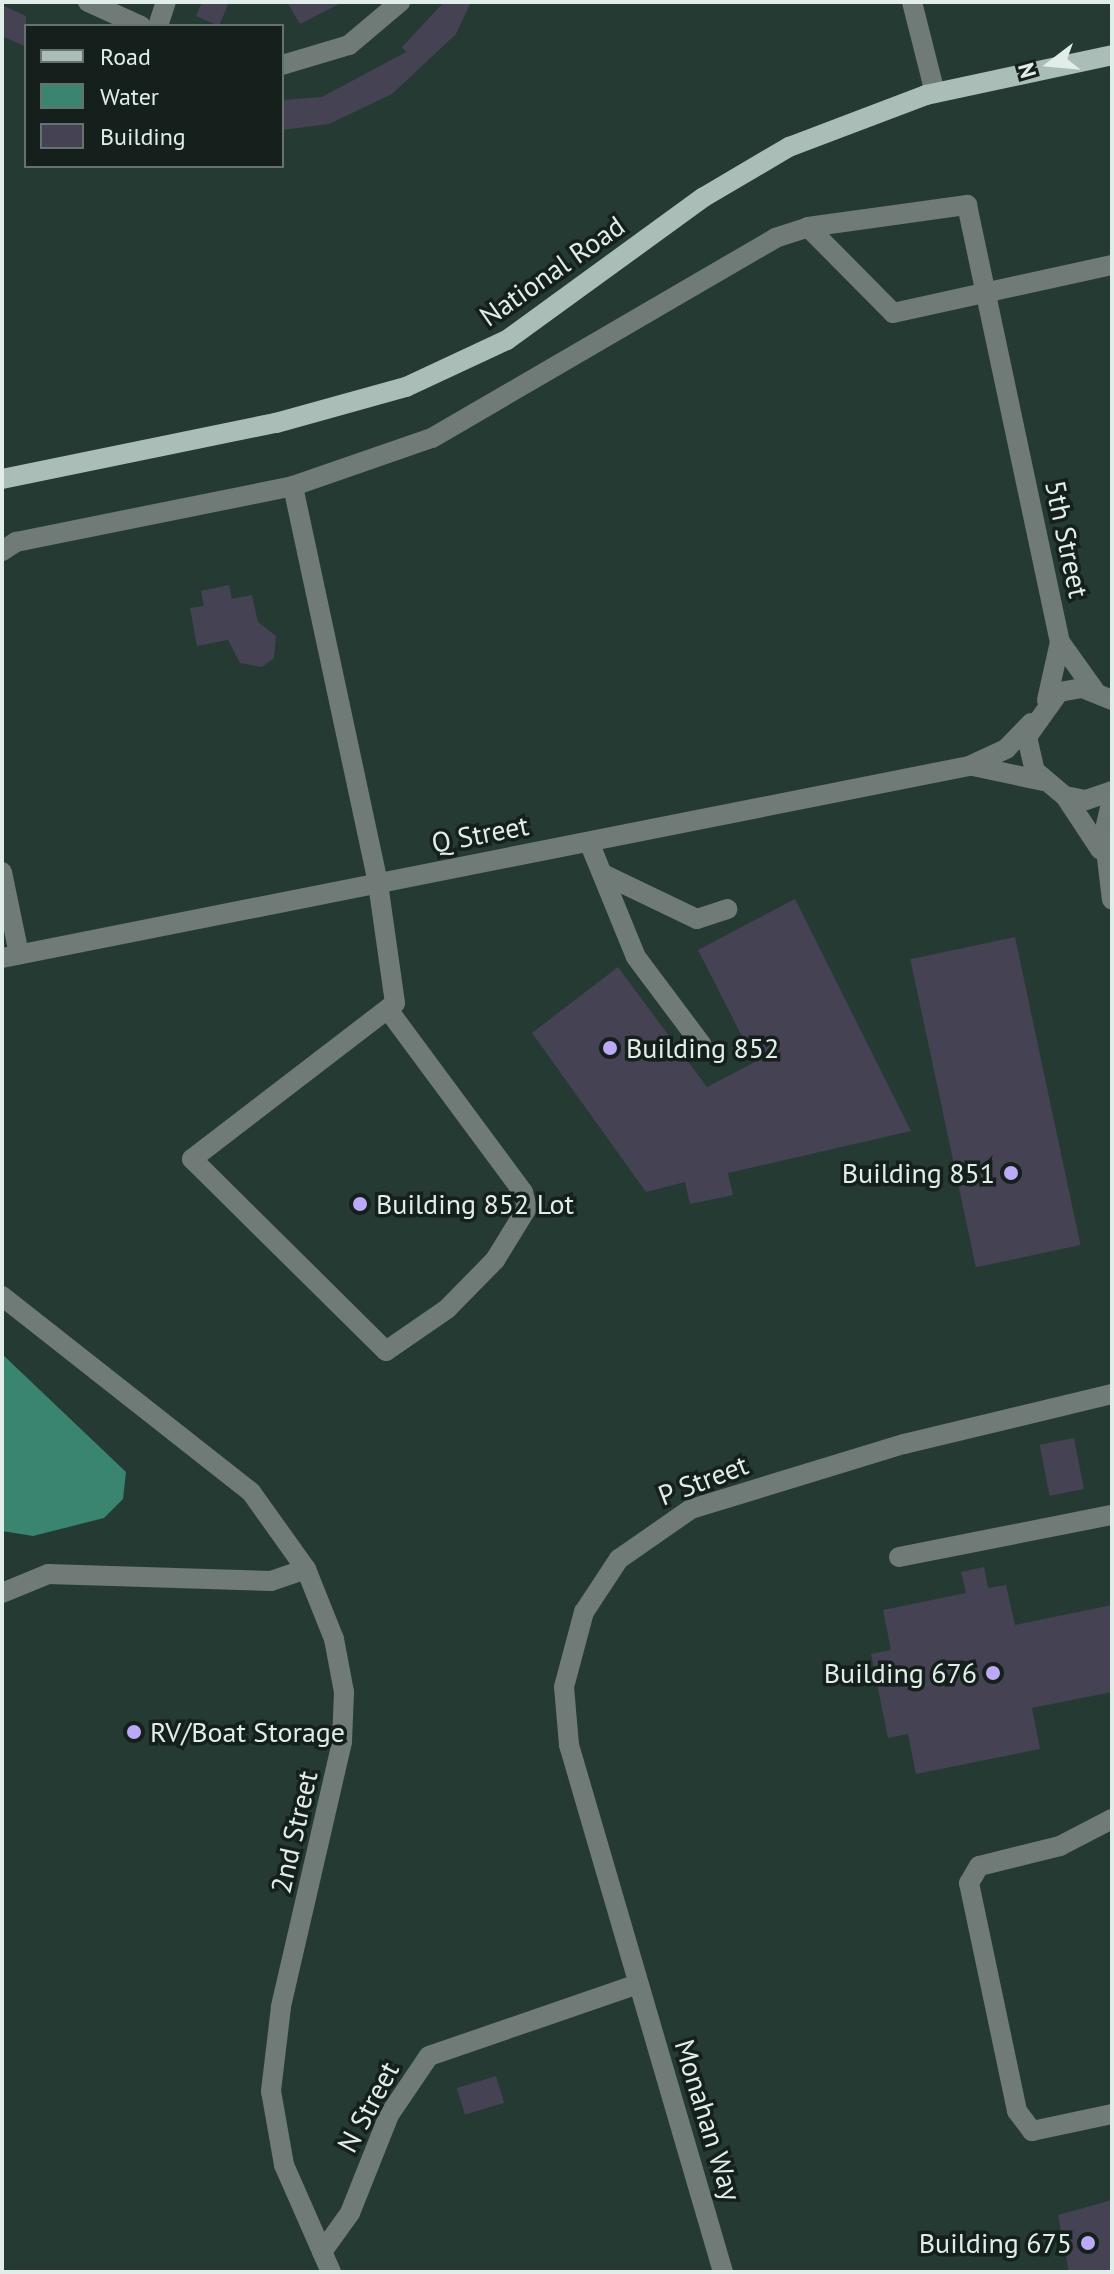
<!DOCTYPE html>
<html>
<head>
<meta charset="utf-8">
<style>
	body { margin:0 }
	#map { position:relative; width:1114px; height:2274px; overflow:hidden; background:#253a33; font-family:"PT Sans",sans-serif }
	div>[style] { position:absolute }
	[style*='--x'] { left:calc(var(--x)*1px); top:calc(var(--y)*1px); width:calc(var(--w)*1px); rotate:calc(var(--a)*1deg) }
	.water>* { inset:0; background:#39856f }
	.building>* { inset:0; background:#454254; transform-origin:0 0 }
	.minor>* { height:20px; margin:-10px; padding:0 10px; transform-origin:10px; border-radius:10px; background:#707a76 }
	.major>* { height:20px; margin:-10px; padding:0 10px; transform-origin:10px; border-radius:10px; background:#aabeb7 }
	.dots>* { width:22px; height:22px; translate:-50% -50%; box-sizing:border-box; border:4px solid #151f1b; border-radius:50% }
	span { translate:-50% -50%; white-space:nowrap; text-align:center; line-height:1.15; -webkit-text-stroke:7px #151f1b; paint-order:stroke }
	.street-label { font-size:28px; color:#e1ede8 }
	.poi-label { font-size:28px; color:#e1ede8 }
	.left { translate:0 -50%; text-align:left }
	.right { translate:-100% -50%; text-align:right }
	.frame { position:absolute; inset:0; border:4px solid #e1ede8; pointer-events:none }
	.legend { position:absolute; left:24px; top:24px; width:260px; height:144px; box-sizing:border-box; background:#151f1b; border:2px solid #67716d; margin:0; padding:10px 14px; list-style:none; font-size:24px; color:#e1ede8 }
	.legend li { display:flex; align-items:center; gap:16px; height:40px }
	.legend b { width:40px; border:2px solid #67716d }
	.north { position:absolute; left:1010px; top:24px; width:80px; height:80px; -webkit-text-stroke:6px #151f1b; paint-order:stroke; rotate:254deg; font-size:22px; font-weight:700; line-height:32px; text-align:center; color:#e1ede8 }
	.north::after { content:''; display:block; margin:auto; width:28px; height:36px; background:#e1ede8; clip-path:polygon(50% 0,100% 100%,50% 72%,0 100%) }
</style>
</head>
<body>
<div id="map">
	<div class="water">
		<div style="clip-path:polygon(2px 1354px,126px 1472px,123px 1499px,104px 1518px,33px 1536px,2px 1531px)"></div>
	</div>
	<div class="building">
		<div style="clip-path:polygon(202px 2px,229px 2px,219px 26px,196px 16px)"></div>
		<div style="clip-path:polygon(287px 2px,343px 2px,300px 24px)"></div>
		<div style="clip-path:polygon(444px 2px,471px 2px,456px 34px,392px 94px,329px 124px,282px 130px,282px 100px,322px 97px,406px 52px,402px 47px)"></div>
		<div style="clip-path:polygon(2px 5px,26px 16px,26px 47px,2px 36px)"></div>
		<div style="clip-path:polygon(229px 585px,232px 599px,252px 595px,258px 622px,276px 636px,274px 658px,262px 667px,240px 663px,228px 640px,197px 646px,190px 608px,204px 606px,201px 591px)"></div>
		<div style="clip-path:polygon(795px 899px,911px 1131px,728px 1173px,733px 1195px,690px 1204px,685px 1182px,646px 1192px,532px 1033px,618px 967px,707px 1087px,755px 1062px,698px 950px)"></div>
		<div style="left:1015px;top:937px;width:315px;height:107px;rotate:78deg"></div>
		<div style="left:1074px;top:1438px;width:52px;height:35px;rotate:79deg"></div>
		<div style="clip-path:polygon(984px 1567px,988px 1588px,1006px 1585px,1015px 1625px,1112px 1605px,1112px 1692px,1032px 1708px,1040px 1749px,916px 1774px,908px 1734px,888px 1738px,871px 1654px,891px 1650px,883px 1610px,966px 1593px,961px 1572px)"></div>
		<div style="left:496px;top:2076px;width:28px;height:41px;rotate:73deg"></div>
		<div style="clip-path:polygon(1112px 2200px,1112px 2272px,1069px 2272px,1058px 2215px)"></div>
	</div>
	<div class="minor">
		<div style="--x:88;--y:2;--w:58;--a:24.4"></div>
		<div style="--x:912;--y:2;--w:94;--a:75.8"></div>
		<div style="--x:158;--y:26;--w:25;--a:-72"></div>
		<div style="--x:282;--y:65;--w:70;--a:-16.6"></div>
		<div style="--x:349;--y:45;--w:67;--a:-40.1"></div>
		<div style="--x:808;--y:227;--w:161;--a:-7.9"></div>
		<div style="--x:967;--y:205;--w:447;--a:78"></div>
		<div style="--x:1060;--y:642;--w:60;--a:54.5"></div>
		<div style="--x:2;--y:551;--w:17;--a:-33"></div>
		<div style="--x:16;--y:542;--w:283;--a:-11.4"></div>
		<div style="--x:1047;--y:700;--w:59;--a:-77.4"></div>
		<div style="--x:1112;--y:700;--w:32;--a:-158"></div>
		<div style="--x:1082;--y:688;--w:23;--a:170"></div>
		<div style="--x:1059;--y:692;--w:55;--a:125.4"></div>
		<div style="--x:1027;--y:737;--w:35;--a:77"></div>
		<div style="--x:1035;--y:771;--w:39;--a:40"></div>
		<div style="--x:1065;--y:796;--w:21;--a:11"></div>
		<div style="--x:1086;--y:800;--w:28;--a:-19"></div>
		<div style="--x:973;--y:766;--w:72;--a:12.1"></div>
		<div style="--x:1065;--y:796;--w:64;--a:56.6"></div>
		<div style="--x:1112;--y:799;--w:35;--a:103"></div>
		<div style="--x:1104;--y:833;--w:67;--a:83.2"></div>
		<div style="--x:589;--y:842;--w:124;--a:67.8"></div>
		<div style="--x:636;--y:957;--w:109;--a:53.2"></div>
		<div style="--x:2;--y:872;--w:84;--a:78.3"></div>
		<div style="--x:603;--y:874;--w:104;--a:25.6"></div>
		<div style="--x:697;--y:919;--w:32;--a:-18"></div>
		<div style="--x:2;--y:958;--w:986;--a:-11.23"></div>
		<div style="--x:969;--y:766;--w:41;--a:-24.7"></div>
		<div style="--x:1006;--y:749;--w:36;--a:-46"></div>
		<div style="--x:389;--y:1011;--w:225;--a:53.5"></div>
		<div style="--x:523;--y:1192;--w:16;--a:76"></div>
		<div style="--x:527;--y:1208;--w:61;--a:121.6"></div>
		<div style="--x:495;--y:1260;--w:69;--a:134.4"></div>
		<div style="--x:447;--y:1309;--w:74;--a:145.5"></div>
		<div style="--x:386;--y:1351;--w:273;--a:-135.3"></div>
		<div style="--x:192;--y:1159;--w:256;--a:-37.5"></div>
		<div style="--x:395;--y:1003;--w:121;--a:-98.1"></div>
		<div style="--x:378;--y:883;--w:406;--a:-102.1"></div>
		<div style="--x:293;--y:486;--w:147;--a:-19.1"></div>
		<div style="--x:432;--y:438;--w:397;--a:-30.2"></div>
		<div style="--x:775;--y:238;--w:35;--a:-18"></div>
		<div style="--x:808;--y:227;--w:121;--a:45.3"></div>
		<div style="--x:893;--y:313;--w:224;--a:-12.4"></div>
		<div style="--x:2;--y:1296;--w:317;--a:38.2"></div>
		<div style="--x:251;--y:1492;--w:95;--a:54.5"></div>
		<div style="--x:306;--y:1569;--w:75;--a:68.2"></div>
		<div style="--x:334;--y:1639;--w:54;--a:79.3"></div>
		<div style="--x:344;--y:1692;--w:50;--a:92.3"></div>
		<div style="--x:342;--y:1742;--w:272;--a:103"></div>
		<div style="--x:281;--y:2007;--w:85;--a:96.8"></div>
		<div style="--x:271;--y:2091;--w:75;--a:80"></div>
		<div style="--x:284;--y:2165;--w:117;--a:66.3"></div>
		<div style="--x:899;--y:1557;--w:217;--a:-11.2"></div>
		<div style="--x:2;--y:1593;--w:50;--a:-22.4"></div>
		<div style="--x:48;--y:1574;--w:223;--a:1.8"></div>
		<div style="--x:271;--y:1581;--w:37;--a:-19"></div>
		<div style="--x:1112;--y:1819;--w:59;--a:152.6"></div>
		<div style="--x:1060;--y:1846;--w:83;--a:166.1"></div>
		<div style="--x:979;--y:1866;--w:20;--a:120"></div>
		<div style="--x:969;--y:1883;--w:233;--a:78.1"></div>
		<div style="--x:1017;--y:2111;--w:25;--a:53"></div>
		<div style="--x:1032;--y:2131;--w:82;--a:-12"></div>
		<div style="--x:322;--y:2252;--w:48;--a:-54.3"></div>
		<div style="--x:350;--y:2213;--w:105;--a:-68.3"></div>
		<div style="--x:389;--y:2115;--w:71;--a:-55.9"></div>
		<div style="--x:429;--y:2056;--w:221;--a:-19"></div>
		<div style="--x:723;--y:2272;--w:549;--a:-106.29"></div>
		<div style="--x:569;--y:1745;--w:58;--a:-94.9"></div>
		<div style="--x:564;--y:1687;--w:78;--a:-75.1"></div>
		<div style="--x:584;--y:1612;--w:64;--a:-56.6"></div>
		<div style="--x:619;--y:1559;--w:88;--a:-34.8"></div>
		<div style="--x:691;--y:1509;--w:223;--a:-17"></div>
		<div style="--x:904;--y:1444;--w:214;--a:-13.5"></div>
	</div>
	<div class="major">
		<div style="--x:2;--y:479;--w:280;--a:-11.6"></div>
		<div style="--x:276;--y:423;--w:135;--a:-15.5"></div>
		<div style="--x:406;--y:387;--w:111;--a:-25"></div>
		<div style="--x:507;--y:340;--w:243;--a:-36"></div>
		<div style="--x:704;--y:197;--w:99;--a:-30.5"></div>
		<div style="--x:789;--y:147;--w:147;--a:-20.8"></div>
		<div style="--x:926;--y:95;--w:190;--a:-12.1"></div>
	</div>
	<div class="dots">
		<div style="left:610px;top:1048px;background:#baaaf7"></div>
		<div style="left:1011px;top:1173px;background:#baaaf7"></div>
		<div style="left:360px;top:1204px;background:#baaaf7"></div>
		<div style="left:993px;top:1673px;background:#baaaf7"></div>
		<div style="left:134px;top:1732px;background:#baaaf7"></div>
		<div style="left:1088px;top:2243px;background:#baaaf7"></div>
	</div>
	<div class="street-label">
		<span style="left:552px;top:271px;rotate:-35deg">National Road</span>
		<span style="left:1067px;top:539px;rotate:78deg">5th Street</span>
		<span style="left:480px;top:834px;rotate:-11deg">Q Street</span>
		<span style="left:703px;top:1480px;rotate:-21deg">P Street</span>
		<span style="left:294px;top:1832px;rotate:-77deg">2nd Street</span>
		<span style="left:368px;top:2107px;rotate:-62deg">N Street</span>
		<span style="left:708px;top:2120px;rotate:73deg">Monahan Way</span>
	</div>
	<div class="poi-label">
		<span class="left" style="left:626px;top:1048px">Building 852</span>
		<span class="right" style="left:995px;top:1173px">Building 851</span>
		<span class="left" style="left:376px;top:1204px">Building 852 Lot</span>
		<span class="right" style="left:977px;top:1673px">Building 676</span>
		<span class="left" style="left:150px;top:1732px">RV/Boat Storage</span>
		<span class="right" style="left:1072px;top:2243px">Building 675</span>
	</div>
	<div class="frame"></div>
	<ul class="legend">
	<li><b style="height:10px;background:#aabeb7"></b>Road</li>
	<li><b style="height:22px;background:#39856f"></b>Water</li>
	<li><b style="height:22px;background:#454254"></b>Building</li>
	</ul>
	<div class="north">N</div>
</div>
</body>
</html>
